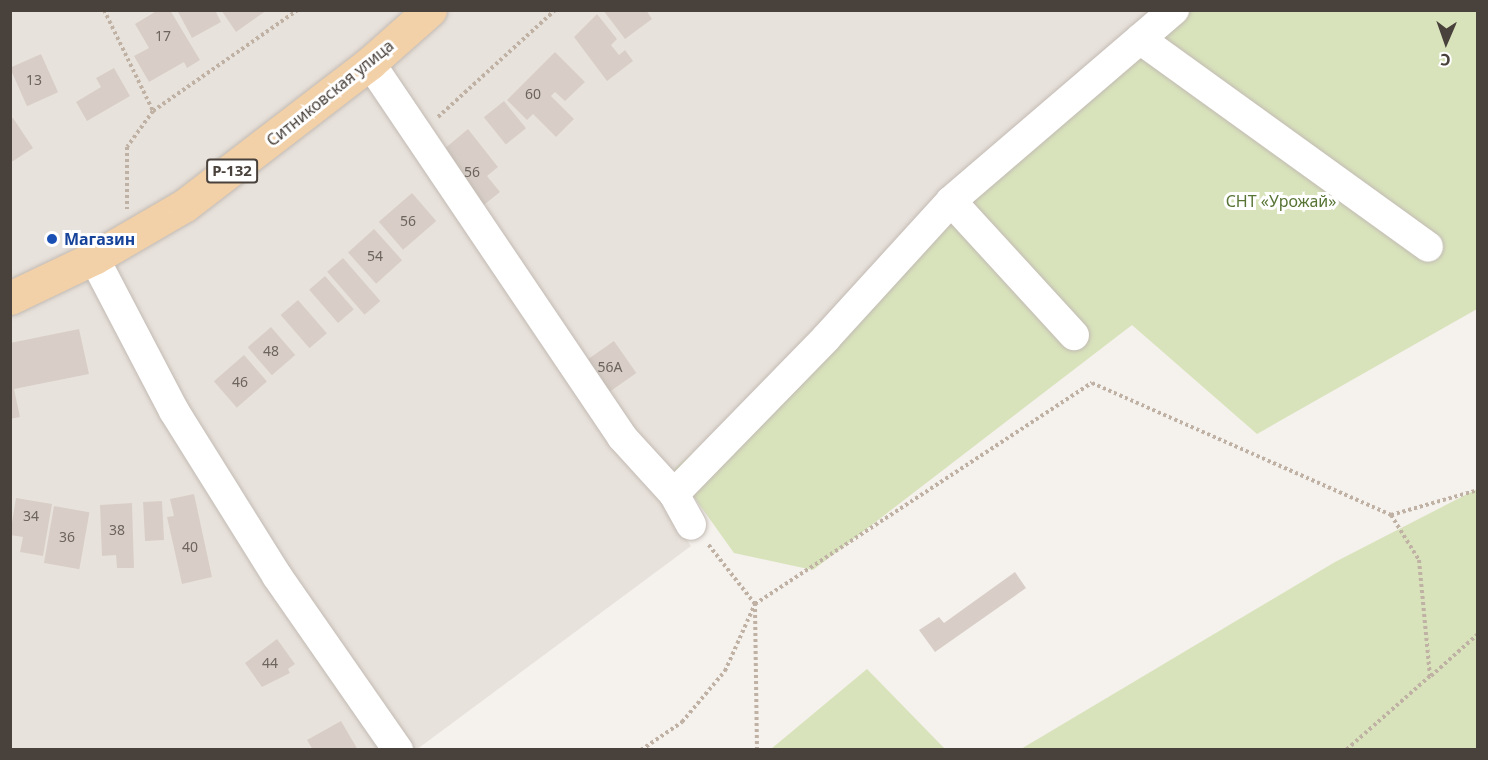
<!DOCTYPE html>
<html>
<head>
<meta charset="utf-8">
<style>
	body { margin:0 }
	#map { position:relative; width:1488px; height:760px; overflow:hidden; background:#f5f1ed; font-family:"Noto Sans",sans-serif }
	div>[style] { position:absolute }
	[style*='--x'] { left:calc(var(--x)*1px); top:calc(var(--y)*1px); width:calc(var(--w)*1px); rotate:calc(var(--a)*1deg) }
	.residential>* { inset:0; background:#e8e2dc }
	.green>* { inset:0; background:#d8e3bb }
	.building>* { inset:0; background:#d8cec7; transform-origin:0 0 }
	.path>* { height:4px; margin-top:-2px; transform-origin:0; background:repeating-linear-gradient(90deg,#bfb1a3 0 3px,transparent 0 6px) }
	.roads { filter:drop-shadow(0 0 2px #c2bab3) drop-shadow(0 0 2px #c2bab3) }
	.minor>* { height:30px; margin:-15px; padding:0 15px; transform-origin:15px; border-radius:15px; background:#fff }
	.major>* { height:33px; margin:-16.5px; padding:0 16.5px; transform-origin:16.5px; border-radius:16.5px; background:#f3d1a8 }
	.dots>* { width:16px; height:16px; translate:-50% -50%; box-sizing:border-box; border:3px solid #fff; border-radius:50% }
	span { translate:-50% -50%; white-space:nowrap; text-align:center; line-height:1.15; -webkit-text-stroke:6px #fff; paint-order:stroke }
	.number-label { font-size:14px; color:#6d645e }
	.number-label span { -webkit-text-stroke-width:0 }
	.shield-label span { padding:2px 4px; background:#fff; border:2px solid; border-radius:4px; -webkit-text-stroke-width:0 }
	.shield-label { font-size:15px; color:#49413b; font-weight:700 }
	.street-label { font-size:16px; color:#49413b }
	.park-label { font-size:16px; color:#577434 }
	.transit-label { font-size:16px; color:#164399; font-weight:700 }
	.left { translate:0 -50%; text-align:left }
	.frame { position:absolute; inset:0; border:12px solid #49413b; pointer-events:none }
	.north { position:absolute; left:1416px; top:12px; width:60px; height:60px; -webkit-text-stroke:4px #fff; paint-order:stroke; rotate:182deg; font-size:16px; font-weight:700; line-height:24px; text-align:center; color:#49413b }
	.north::after { content:''; display:block; margin:auto; width:21px; height:27px; background:#49413b; clip-path:polygon(50% 0,100% 100%,50% 72%,0 100%) }
</style>
</head>
<body>
<div id="map">
	<div class="residential">
		<div style="clip-path:polygon(10px 11px,1174px 11px,826px 338px,652px 488px,691px 546px,416px 750px,11px 749px)"></div>
	</div>
	<div class="green">
		<div style="clip-path:polygon(1174px 11px,1477px 11px,1477px 309px,1257px 434px,1132px 325px,813px 570px,734px 553px,674px 469px,826px 338px)"></div>
		<div style="clip-path:polygon(1477px 489px,1477px 749px,1021px 749px,1335px 562px)"></div>
		<div style="clip-path:polygon(867px 669px,945px 749px,770px 749px,771px 749px)"></div>
	</div>
	<div class="building">
		<div style="clip-path:polygon(158px 10px,170px 10px,200px 60px,187px 68px,184px 62px,149px 82px,134px 56px,149px 48px,135px 24px)"></div>
		<div style="clip-path:polygon(177px 10px,215px 10px,221px 22px,192px 38px)"></div>
		<div style="clip-path:polygon(221px 10px,267px 10px,236px 32px)"></div>
		<div style="clip-path:polygon(603px 10px,646px 10px,652px 19px,625px 39px)"></div>
		<div style="clip-path:polygon(597px 14px,617px 39px,611px 45px,619px 55px,625px 50px,633px 61px,607px 81px,574px 37px)"></div>
		<div style="clip-path:polygon(555px 52px,585px 82px,565px 101px,555px 92px,551px 96px,574px 119px,556px 137px,533px 114px,527px 120px,507px 100px)"></div>
		<div style="left:41px;top:54px;width:42px;height:34px;rotate:66deg"></div>
		<div style="clip-path:polygon(114px 68px,130px 96px,87px 121px,76px 102px,101px 87px,96px 78px)"></div>
		<div style="left:504px;top:101px;width:35px;height:26px;rotate:51deg"></div>
		<div style="clip-path:polygon(13px 118px,33px 148px,10px 163px,10px 119px)"></div>
		<div style="clip-path:polygon(468px 129px,498px 167px,487px 176px,500px 192px,480px 208px,437px 155px)"></div>
		<div style="left:412px;top:193px;width:37px;height:44px;rotate:49deg"></div>
		<div style="left:374px;top:229px;width:42px;height:35px;rotate:48deg"></div>
		<div style="left:343px;top:258px;width:57px;height:21px;rotate:49deg"></div>
		<div style="left:325px;top:276px;width:44px;height:21px;rotate:49deg"></div>
		<div style="left:298px;top:300px;width:44px;height:23px;rotate:49deg"></div>
		<div style="left:271px;top:327px;width:37px;height:31px;rotate:49deg"></div>
		<div style="clip-path:polygon(79px 329px,89px 374px,14px 389px,20px 417px,10px 419px,10px 343px)"></div>
		<div style="left:614px;top:341px;width:39px;height:37px;rotate:55deg"></div>
		<div style="left:244px;top:355px;width:35px;height:40px;rotate:49deg"></div>
		<div style="clip-path:polygon(194px 494px,212px 577px,182px 584px,167px 517px,174px 516px,170px 499px)"></div>
		<div style="clip-path:polygon(16px 498px,52px 504px,43px 556px,20px 552px,23px 537px,10px 535px)"></div>
		<div style="left:162px;top:501px;width:39px;height:19px;rotate:87deg"></div>
		<div style="clip-path:polygon(132px 503px,134px 568px,117px 568px,116px 555px,102px 556px,100px 505px)"></div>
		<div style="left:54px;top:506px;width:36px;height:58px;rotate:10deg"></div>
		<div style="clip-path:polygon(1015px 572px,1026px 588px,935px 652px,919px 630px,939px 617px,944px 623px)"></div>
		<div style="clip-path:polygon(277px 639px,295px 664px,288px 669px,290px 673px,262px 687px,245px 663px)"></div>
		<div style="clip-path:polygon(341px 721px,358px 750px,313px 750px,307px 740px)"></div>
	</div>
	<div class="path">
		<div style="--x:104;--y:10;--w:112;--a:64.1"></div>
		<div style="--x:153;--y:111;--w:44;--a:125.8"></div>
		<div style="--x:127;--y:147;--w:62;--a:90"></div>
		<div style="--x:153;--y:111;--w:177;--a:-34.9"></div>
		<div style="--x:438;--y:117;--w:159;--a:-42.4"></div>
		<div style="--x:1391;--y:515;--w:91;--a:-16"></div>
		<div style="--x:1431;--y:676;--w:63;--a:-41.8"></div>
		<div style="--x:641;--y:750;--w:50;--a:-34.3"></div>
		<div style="--x:682;--y:722;--w:67;--a:-49.9"></div>
		<div style="--x:725;--y:671;--w:73;--a:-65.9"></div>
		<div style="--x:755;--y:604;--w:76;--a:-128.1"></div>
		<div style="--x:757;--y:750;--w:146;--a:-90.8"></div>
		<div style="--x:755;--y:604;--w:403;--a:-33.3"></div>
		<div style="--x:1092;--y:383;--w:327;--a:23.8"></div>
		<div style="--x:1391;--y:515;--w:53;--a:58.1"></div>
		<div style="--x:1419;--y:560;--w:117;--a:84.6"></div>
		<div style="--x:1430;--y:676;--w:112;--a:138.6"></div>
	</div>
	<div class="roads">
		<div class="minor">
			<div style="--x:1140;--y:39;--w:355;--a:35.8"></div>
			<div style="--x:370;--y:63;--w:451;--a:56"></div>
			<div style="--x:622;--y:437;--w:77;--a:47.6"></div>
			<div style="--x:674;--y:494;--w:35;--a:61"></div>
			<div style="--x:951;--y:201;--w:182;--a:47.5"></div>
			<div style="--x:94;--y:258;--w:173;--a:62.4"></div>
			<div style="--x:174;--y:411;--w:195;--a:58"></div>
			<div style="--x:277;--y:576;--w:212;--a:55.2"></div>
			<div style="--x:674;--y:494;--w:218;--a:-45.7"></div>
			<div style="--x:826;--y:338;--w:185;--a:-47.6"></div>
			<div style="--x:951;--y:201;--w:294;--a:-40.6"></div>
		</div>
		<div class="major">
			<div style="--x:10;--y:298;--w:93;--a:-25.5"></div>
			<div style="--x:94;--y:258;--w:105;--a:-30.2"></div>
			<div style="--x:185;--y:205;--w:233;--a:-37.5"></div>
			<div style="--x:370;--y:63;--w:80;--a:-41.5"></div>
		</div>
	</div>
	<div class="dots">
		<div style="left:52px;top:239px;background:#1a4fb4"></div>
	</div>
	<div class="number-label">
		<span style="left:163px;top:36px">17</span>
		<span style="left:34px;top:80px">13</span>
		<span style="left:533px;top:94px">60</span>
		<span style="left:472px;top:172px">56</span>
		<span style="left:408px;top:221px">56</span>
		<span style="left:375px;top:256px">54</span>
		<span style="left:271px;top:351px">48</span>
		<span style="left:610px;top:367px">56А</span>
		<span style="left:240px;top:382px">46</span>
		<span style="left:31px;top:516px">34</span>
		<span style="left:117px;top:530px">38</span>
		<span style="left:67px;top:537px">36</span>
		<span style="left:190px;top:547px">40</span>
		<span style="left:270px;top:663px">44</span>
	</div>
	<div class="shield-label">
		<span style="left:232px;top:171px">Р-132</span>
	</div>
	<div class="street-label">
		<span style="left:330px;top:93px;rotate:-39deg">Ситниковская улица</span>
	</div>
	<div class="park-label">
		<span style="left:1281px;top:201px">СНТ «Урожай»</span>
	</div>
	<div class="transit-label">
		<span class="left" style="left:64px;top:239px">Магазин</span>
	</div>
	<div class="frame"></div>
	<div class="north">С</div>
</div>
</body>
</html>
